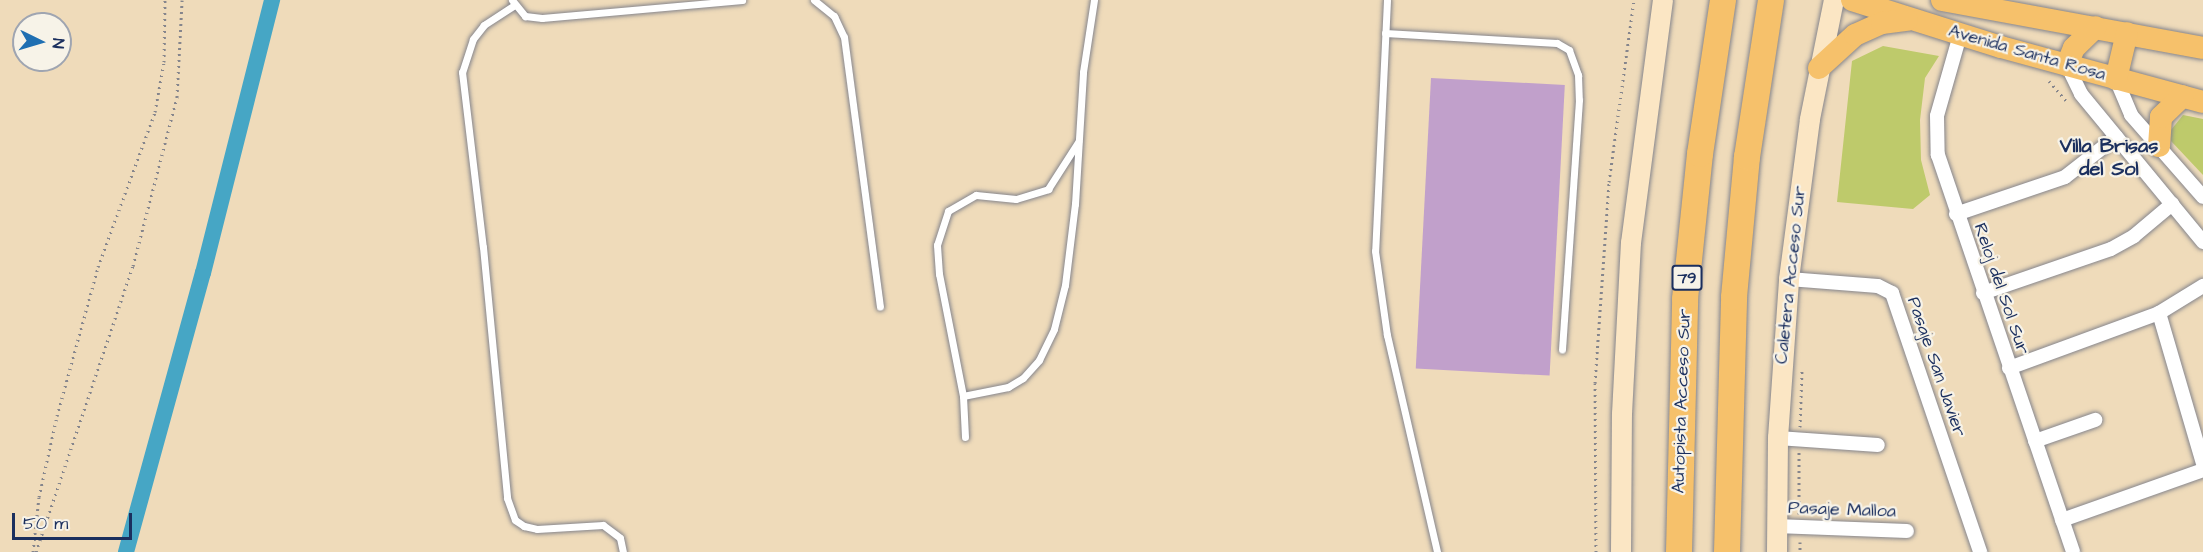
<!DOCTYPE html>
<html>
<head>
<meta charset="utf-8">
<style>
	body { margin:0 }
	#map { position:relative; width:2203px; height:552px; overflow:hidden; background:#efdbba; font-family:"Architects Daughter",sans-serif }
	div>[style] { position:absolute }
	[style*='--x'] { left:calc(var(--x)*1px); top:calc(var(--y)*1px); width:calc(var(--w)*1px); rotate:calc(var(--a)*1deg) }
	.green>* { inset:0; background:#beca6b }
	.canal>* { height:16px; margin:-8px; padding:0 8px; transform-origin:8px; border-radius:8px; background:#46a6c5 }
	.building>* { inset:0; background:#c1a0cb; transform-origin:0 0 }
	.path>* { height:3px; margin-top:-1.5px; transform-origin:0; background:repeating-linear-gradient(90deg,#85858c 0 1.5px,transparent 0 6px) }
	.roads { filter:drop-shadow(0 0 2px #85858c) drop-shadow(0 0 2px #85858c) }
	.lane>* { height:7px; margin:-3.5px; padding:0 3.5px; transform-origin:3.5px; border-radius:3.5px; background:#fff }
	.street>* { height:14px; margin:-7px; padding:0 7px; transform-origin:7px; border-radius:7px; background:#fff }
	.secondary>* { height:20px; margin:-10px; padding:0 10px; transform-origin:10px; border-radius:10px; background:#fbe6c4 }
	.primary>* { height:22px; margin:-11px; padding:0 11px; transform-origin:11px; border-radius:11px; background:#f6c16b }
	.highway>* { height:26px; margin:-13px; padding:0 13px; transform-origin:13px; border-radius:13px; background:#f6c16b }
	span { translate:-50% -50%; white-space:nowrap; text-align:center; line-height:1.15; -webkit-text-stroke:4.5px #f7f3e8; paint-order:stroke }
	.shield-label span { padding:2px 4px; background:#f7f3e8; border:2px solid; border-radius:4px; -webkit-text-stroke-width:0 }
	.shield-label { font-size:16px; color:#1b2f5e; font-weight:700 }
	.street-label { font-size:18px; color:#1b2f5e }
	.neighbourhood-label { font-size:20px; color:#1b2f5e; font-weight:700 }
	.north { position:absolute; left:12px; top:12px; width:60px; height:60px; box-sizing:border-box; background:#f7f3e8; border:2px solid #9fa5b1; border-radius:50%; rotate:95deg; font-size:16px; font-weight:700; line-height:24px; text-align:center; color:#1b2f5e }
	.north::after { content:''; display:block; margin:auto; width:21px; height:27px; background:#1f6fb2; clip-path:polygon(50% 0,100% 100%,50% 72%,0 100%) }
	.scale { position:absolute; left:12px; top:513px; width:120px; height:27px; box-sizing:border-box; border:3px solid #1b2f5e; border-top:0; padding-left:8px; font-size:18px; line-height:21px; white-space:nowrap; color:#1b2f5e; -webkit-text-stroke:4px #f7f3e8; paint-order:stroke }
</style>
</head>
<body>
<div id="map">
	<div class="green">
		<div style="clip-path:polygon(1883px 46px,1939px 56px,1925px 78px,1920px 120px,1921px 160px,1930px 195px,1913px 209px,1837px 202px,1852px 61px)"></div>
		<div style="clip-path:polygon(2183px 115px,2203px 119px,2203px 175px,2171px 141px,2171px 130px)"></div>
	</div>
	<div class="canal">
		<div style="--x:126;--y:552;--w:289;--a:-74.6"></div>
		<div style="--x:203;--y:273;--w:282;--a:-75.8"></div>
	</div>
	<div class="building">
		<div style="left:1431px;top:78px;width:134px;height:291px;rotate:3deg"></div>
	</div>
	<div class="path">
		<div style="--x:2049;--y:81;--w:29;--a:49"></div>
		<div style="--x:1800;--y:427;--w:56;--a:-88"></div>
		<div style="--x:1799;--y:514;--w:62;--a:-90"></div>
		<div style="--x:1800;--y:542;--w:10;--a:90"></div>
		<div style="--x:33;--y:552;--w:55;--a:-83.8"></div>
		<div style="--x:39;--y:497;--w:83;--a:-77.5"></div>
		<div style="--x:57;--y:416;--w:155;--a:-74.6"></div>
		<div style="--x:98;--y:267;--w:165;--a:-69.8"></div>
		<div style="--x:155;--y:112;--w:51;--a:-79.8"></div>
		<div style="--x:164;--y:62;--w:62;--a:-89.1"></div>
		<div style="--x:36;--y:552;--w:302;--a:-71.3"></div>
		<div style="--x:133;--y:266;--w:175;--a:-75.4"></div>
		<div style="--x:177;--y:97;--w:97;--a:-87"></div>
		<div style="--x:1596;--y:552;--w:169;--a:-90.3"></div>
		<div style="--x:1595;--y:383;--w:201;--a:-86"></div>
		<div style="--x:1609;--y:182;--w:184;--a:-82.2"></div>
	</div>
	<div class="roads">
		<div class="lane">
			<div style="--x:512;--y:0;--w:21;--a:51"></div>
			<div style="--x:525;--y:16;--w:17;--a:7"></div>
			<div style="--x:542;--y:18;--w:201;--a:-5.1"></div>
			<div style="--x:814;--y:0;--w:26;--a:39"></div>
			<div style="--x:834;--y:16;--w:23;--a:65"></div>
			<div style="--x:844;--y:37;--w:272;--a:82.4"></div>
			<div style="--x:1387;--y:0;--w:251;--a:92.7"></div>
			<div style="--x:1375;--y:251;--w:85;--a:81.9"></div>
			<div style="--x:1387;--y:335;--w:223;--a:77"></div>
			<div style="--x:513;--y:6;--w:35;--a:147"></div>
			<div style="--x:484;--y:25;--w:18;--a:128"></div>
			<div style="--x:473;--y:39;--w:35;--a:108"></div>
			<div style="--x:462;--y:72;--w:176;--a:83.2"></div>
			<div style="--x:483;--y:247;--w:252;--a:84.5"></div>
			<div style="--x:507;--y:498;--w:23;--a:70"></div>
			<div style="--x:515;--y:520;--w:11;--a:34"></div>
			<div style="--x:524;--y:526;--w:13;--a:13"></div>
			<div style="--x:537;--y:529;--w:66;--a:-3.5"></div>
			<div style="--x:603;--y:525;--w:21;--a:37"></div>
			<div style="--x:620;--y:538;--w:14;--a:78"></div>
			<div style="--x:1385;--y:33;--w:172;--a:3.3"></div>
			<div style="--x:1557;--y:43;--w:14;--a:30"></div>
			<div style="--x:1569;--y:50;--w:27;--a:70"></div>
			<div style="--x:1578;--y:75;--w:25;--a:88"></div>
			<div style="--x:1579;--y:100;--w:250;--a:93.9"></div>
			<div style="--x:963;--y:396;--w:124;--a:-101.1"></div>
			<div style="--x:939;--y:274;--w:29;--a:-94"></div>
			<div style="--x:937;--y:245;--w:36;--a:-72"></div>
			<div style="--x:948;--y:211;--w:32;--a:-30"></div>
			<div style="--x:976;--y:195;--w:40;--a:5.7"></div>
			<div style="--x:1016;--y:199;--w:34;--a:-17"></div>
			<div style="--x:1048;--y:189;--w:56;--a:-57.4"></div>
			<div style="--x:965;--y:437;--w:41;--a:-92.8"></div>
			<div style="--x:963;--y:396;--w:46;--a:-11.3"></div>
			<div style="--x:1008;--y:387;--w:17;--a:-31"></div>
			<div style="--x:1023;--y:378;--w:24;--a:-48"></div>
			<div style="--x:1039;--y:360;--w:34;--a:-64"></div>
			<div style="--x:1054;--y:329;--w:45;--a:-76"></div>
			<div style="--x:1065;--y:285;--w:82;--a:-83"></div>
			<div style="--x:1075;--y:204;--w:132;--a:-86.5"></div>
			<div style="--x:1083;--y:72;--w:73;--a:-81.3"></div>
		</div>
		<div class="street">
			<div style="--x:1960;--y:35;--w:84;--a:105.9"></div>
			<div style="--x:1937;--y:116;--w:39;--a:89"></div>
			<div style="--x:1938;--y:155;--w:419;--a:71.2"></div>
			<div style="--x:2067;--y:65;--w:32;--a:64"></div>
			<div style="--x:2081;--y:94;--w:192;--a:50.5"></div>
			<div style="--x:2116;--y:79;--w:39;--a:67"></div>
			<div style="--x:2131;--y:115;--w:109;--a:48.7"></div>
			<div style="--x:1956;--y:214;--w:115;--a:-18.7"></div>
			<div style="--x:2065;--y:177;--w:65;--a:-38.1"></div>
			<div style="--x:1789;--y:279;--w:89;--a:4.5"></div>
			<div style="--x:1878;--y:286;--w:16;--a:27"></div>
			<div style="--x:1892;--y:293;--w:274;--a:71.2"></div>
			<div style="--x:1983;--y:293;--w:135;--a:-19"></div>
			<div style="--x:2111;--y:249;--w:26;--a:-29"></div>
			<div style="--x:2134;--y:236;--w:50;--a:-40.1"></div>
			<div style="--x:2159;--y:313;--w:156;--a:73.7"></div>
			<div style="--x:2009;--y:368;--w:160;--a:-20.1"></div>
			<div style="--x:2159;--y:313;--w:52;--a:-31.5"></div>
			<div style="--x:1778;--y:438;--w:100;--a:4"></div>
			<div style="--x:2035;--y:441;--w:64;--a:-19.3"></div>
			<div style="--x:2062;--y:520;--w:150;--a:-19.5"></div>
			<div style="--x:1776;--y:526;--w:131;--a:2.2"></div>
		</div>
		<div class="secondary">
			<div style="--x:1621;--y:552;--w:138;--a:-89.6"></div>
			<div style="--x:1622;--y:414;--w:171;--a:-87"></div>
			<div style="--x:1631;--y:243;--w:245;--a:-82.5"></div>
			<div style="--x:1777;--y:552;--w:114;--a:-89.5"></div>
			<div style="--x:1778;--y:438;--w:159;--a:-86"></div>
			<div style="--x:1789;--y:279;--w:161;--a:-82.5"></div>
			<div style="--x:1810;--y:119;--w:121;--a:-78.6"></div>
		</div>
		<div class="primary">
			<div style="--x:1852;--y:0;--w:156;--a:17.5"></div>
			<div style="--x:2001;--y:47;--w:209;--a:15.2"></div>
			<div style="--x:1942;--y:0;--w:265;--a:10.4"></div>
			<div style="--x:2067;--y:65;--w:18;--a:-68"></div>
			<div style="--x:2074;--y:48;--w:30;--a:-44"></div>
			<div style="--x:1819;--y:68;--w:49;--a:-42.5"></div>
			<div style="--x:1855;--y:35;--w:30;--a:-24"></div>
			<div style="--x:1882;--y:23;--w:25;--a:-7"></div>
			<div style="--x:2116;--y:79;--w:47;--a:-76.6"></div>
			<div style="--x:2159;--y:146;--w:29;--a:-86"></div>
			<div style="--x:2161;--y:117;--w:30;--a:-44"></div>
		</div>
		<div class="highway">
			<div style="--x:1679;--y:552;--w:253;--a:-88.6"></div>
			<div style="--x:1685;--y:299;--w:146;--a:-84.1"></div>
			<div style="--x:1700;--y:154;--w:156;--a:-81.5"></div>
			<div style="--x:1727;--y:552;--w:255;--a:-88.4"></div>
			<div style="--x:1734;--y:297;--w:141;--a:-84.7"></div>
			<div style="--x:1747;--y:157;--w:159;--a:-81.3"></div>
		</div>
	</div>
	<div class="shield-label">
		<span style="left:1687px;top:278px">79</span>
	</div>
	<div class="street-label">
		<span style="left:2027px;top:53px;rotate:16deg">Avenida Santa Rosa</span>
		<span style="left:1791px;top:275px;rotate:-84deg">Caletera Acceso Sur</span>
		<span style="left:2001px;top:289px;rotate:71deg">Reloj del Sol Sur</span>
		<span style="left:1936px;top:367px;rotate:71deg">Pasaje San Javier</span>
		<span style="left:1682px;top:401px;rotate:-88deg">Autopista Acceso Sur</span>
		<span style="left:1842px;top:510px;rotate:2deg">Pasaje Malloa</span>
	</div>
	<div class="neighbourhood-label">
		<span style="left:2109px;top:158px">Villa Brisas<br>del Sol</span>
	</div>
	<div class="north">N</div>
	<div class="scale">50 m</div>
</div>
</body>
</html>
